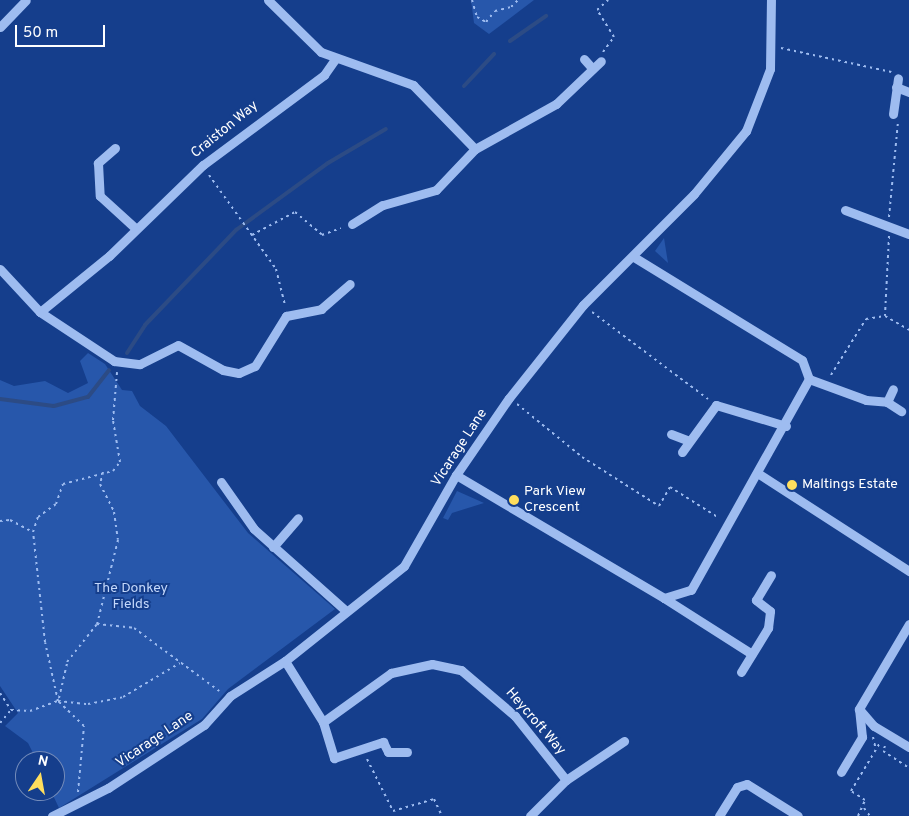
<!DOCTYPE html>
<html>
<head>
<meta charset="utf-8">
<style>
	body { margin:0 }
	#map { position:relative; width:909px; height:816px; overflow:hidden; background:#153e8c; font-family:Overpass,sans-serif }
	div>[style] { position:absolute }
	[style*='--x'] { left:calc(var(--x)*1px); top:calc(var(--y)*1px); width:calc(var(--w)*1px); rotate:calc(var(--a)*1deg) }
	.green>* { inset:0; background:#2757ab }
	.stream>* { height:4px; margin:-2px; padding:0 2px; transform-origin:2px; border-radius:2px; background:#2c4b85 }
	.path>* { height:2px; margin-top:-1px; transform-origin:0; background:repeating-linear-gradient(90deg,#9ebcf0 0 2.5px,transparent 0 6.5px) }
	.minor>* { height:9px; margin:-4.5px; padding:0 4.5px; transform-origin:4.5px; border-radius:4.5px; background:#9ebcf0 }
	.dots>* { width:14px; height:14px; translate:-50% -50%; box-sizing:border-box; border:2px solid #153e8c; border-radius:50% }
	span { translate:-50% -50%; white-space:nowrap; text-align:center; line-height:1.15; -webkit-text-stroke:4px #153e8c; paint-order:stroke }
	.street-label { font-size:14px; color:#fff }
	.poi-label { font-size:14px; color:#fff }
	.left { translate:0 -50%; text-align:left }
	.park-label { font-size:14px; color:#c4d8fb }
	.north { position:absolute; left:15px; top:751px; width:50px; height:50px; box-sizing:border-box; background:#153e8c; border:1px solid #738bba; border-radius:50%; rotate:12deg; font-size:14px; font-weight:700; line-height:20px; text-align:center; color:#fff }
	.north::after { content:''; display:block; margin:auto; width:18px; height:22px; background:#ffde5d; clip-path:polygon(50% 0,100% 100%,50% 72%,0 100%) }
	.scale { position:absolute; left:15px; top:25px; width:90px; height:22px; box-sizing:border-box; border:2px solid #fff; border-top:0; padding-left:6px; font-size:15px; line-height:18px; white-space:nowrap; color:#fff; -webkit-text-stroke:4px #153e8c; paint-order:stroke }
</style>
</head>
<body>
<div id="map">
	<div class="green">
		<div style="clip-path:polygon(471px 0,534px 0,489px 34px,474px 23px)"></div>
		<div style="clip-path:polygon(664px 238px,668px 263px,655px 251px)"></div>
		<div style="clip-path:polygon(88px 353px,105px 364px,122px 390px,132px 391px,140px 406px,166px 426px,248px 533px,335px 609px,228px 689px,202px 719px,59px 808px,51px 791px,55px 791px,55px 761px,37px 761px,28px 743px,5px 726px,18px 713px,0 686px,0 380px,14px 386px,45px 381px,68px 393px,88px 383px,80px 361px)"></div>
		<div style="clip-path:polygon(457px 491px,484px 503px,452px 513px,448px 520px,443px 518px)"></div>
	</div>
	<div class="stream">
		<div style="--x:510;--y:41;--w:44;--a:-34.8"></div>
		<div style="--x:464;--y:86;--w:44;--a:-46.8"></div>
		<div style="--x:127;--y:353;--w:33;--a:-57"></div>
		<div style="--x:145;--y:325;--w:132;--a:-46.2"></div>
		<div style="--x:236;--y:230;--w:114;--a:-36.1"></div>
		<div style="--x:328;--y:163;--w:67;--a:-30.4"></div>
		<div style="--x:0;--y:399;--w:54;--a:7.4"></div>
		<div style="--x:54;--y:406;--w:35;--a:-15"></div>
		<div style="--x:88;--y:397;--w:34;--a:-52"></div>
	</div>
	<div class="path">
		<div style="--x:472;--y:0;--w:18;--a:74"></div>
		<div style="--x:477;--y:17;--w:10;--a:29"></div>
		<div style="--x:486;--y:22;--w:14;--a:-51"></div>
		<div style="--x:495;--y:11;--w:16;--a:-14"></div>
		<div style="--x:511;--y:7;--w:10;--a:-45"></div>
		<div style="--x:781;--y:48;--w:113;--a:12.3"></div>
		<div style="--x:603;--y:52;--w:19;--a:-54"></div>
		<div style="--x:614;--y:37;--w:32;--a:-122"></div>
		<div style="--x:597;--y:10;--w:15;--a:-42"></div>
		<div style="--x:209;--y:175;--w:115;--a:54.5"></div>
		<div style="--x:276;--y:269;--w:38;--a:76"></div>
		<div style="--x:889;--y:217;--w:95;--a:-84.6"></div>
		<div style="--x:252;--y:235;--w:49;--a:-28.1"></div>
		<div style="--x:295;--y:212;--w:35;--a:40"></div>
		<div style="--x:322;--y:235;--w:20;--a:-20"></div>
		<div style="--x:889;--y:236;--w:80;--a:92.9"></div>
		<div style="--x:885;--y:316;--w:28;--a:30"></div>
		<div style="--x:592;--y:312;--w:145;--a:36.9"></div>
		<div style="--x:831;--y:375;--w:66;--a:-58"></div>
		<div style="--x:866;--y:319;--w:19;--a:-9"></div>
		<div style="--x:517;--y:404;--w:84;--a:39.2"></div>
		<div style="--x:582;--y:457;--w:91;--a:32.5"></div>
		<div style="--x:659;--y:506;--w:22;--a:-60"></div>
		<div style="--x:670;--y:487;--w:58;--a:32.3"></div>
		<div style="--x:103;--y:472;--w:12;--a:104"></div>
		<div style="--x:100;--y:484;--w:31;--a:63"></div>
		<div style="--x:114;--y:512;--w:28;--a:82"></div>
		<div style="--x:118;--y:540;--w:87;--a:104"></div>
		<div style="--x:97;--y:624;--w:37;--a:6"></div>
		<div style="--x:134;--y:628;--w:106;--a:36.5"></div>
		<div style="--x:0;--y:521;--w:10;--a:-6"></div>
		<div style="--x:10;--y:520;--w:26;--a:28"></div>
		<div style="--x:0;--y:693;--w:20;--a:57"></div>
		<div style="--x:11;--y:710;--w:19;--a:3"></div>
		<div style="--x:30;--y:711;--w:30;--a:-20"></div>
		<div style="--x:58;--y:701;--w:30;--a:6"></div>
		<div style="--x:88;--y:704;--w:36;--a:-11"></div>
		<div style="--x:123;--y:697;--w:66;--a:-30.8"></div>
		<div style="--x:59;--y:698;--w:37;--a:-77"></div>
		<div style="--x:67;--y:662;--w:48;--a:-51.7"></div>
		<div style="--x:0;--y:723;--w:17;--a:-50"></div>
		<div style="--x:873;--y:737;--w:13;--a:77"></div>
		<div style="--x:885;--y:746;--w:5;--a:112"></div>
		<div style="--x:883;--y:751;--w:31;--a:33"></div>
		<div style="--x:367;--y:759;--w:58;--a:63.4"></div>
		<div style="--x:393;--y:811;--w:43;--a:-16.3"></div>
		<div style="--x:434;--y:799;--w:19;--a:65"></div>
		<div style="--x:78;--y:792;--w:66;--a:-84.8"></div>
		<div style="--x:84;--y:726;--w:36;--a:-136"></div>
		<div style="--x:58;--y:701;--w:60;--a:-102.4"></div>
		<div style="--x:45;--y:642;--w:111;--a:-96.2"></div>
		<div style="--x:33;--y:532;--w:16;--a:-72"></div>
		<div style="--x:38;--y:517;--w:22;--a:-36"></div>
		<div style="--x:56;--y:504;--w:21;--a:-71"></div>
		<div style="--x:63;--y:484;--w:52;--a:-14.6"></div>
		<div style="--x:113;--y:471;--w:11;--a:-52"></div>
		<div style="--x:120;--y:462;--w:43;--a:-99.5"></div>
		<div style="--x:113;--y:420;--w:48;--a:-85.2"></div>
		<div style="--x:864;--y:808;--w:10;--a:53"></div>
		<div style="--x:858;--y:816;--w:17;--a:-66"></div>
		<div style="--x:865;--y:800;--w:17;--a:-147"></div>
		<div style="--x:851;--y:791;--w:58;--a:-59"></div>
	</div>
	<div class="minor">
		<div style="--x:268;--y:0;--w:74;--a:44.5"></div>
		<div style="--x:321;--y:52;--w:98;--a:19.7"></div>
		<div style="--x:413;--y:85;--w:89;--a:45.9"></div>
		<div style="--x:0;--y:27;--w:37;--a:-46"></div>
		<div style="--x:584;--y:59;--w:12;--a:48"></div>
		<div style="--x:896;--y:87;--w:14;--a:21"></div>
		<div style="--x:893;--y:114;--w:36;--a:-82"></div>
		<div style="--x:115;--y:148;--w:23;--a:139"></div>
		<div style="--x:98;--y:163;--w:33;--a:87"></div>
		<div style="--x:100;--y:196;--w:47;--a:42.4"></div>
		<div style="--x:845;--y:210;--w:68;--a:20.6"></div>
		<div style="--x:352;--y:224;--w:36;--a:-32"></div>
		<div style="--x:383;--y:205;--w:55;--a:-15.8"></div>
		<div style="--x:436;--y:190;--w:57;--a:-46.4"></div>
		<div style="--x:475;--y:149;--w:93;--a:-29.1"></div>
		<div style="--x:556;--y:104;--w:62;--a:-43.7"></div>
		<div style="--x:0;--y:269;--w:59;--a:47.1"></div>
		<div style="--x:40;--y:312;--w:89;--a:33.5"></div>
		<div style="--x:114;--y:361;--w:26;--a:7"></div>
		<div style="--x:140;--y:364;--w:42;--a:-26.6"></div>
		<div style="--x:178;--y:345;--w:51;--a:29.1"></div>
		<div style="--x:223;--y:370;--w:16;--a:11"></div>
		<div style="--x:239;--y:373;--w:17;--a:-24"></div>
		<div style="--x:255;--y:366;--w:59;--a:-58.2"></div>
		<div style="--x:286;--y:316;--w:36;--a:-11"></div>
		<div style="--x:321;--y:309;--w:38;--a:-41"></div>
		<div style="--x:40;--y:312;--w:89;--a:-39.1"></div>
		<div style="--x:109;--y:256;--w:131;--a:-44.1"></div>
		<div style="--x:203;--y:165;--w:151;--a:-36.6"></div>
		<div style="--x:324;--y:75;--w:19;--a:-55"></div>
		<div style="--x:809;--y:379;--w:61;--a:20.2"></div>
		<div style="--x:866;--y:400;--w:21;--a:5"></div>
		<div style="--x:887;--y:402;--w:17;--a:33"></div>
		<div style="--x:887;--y:402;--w:14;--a:-65"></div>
		<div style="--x:671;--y:434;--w:19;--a:21"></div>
		<div style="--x:682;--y:452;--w:58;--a:-54.1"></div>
		<div style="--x:716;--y:405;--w:73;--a:16.7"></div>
		<div style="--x:759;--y:474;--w:179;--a:32.9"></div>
		<div style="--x:456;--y:475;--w:242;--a:30.6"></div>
		<div style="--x:664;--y:598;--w:28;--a:-17"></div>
		<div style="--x:691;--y:590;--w:242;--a:-60.8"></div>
		<div style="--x:809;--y:379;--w:20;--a:-110"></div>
		<div style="--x:802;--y:360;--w:197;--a:-148.5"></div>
		<div style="--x:221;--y:482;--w:57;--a:54.9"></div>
		<div style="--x:254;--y:529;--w:122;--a:41.7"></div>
		<div style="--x:273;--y:547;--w:38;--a:-49"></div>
		<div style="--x:664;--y:598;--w:104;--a:32.5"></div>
		<div style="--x:909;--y:624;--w:99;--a:120.5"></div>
		<div style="--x:859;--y:709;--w:23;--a:49"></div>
		<div style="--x:874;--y:726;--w:41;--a:31"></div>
		<div style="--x:285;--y:661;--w:72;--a:58.1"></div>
		<div style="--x:323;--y:722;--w:38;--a:73"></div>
		<div style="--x:334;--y:758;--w:52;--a:-18.1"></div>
		<div style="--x:383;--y:742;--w:11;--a:63"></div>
		<div style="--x:388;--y:752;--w:19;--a:0"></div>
		<div style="--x:741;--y:672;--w:52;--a:-58.5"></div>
		<div style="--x:768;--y:628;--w:17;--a:-83"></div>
		<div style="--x:770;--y:611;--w:18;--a:-142"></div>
		<div style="--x:756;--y:600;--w:29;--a:-59"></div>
		<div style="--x:323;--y:722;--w:84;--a:-35.8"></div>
		<div style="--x:391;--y:673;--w:42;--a:-12.4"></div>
		<div style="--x:432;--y:664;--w:30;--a:12"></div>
		<div style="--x:461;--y:670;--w:71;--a:40.4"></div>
		<div style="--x:515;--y:716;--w:82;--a:51.4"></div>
		<div style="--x:841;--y:772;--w:41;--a:-59"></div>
		<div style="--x:862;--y:737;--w:27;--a:-96"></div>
		<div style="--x:52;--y:816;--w:63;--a:-26.6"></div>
		<div style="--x:108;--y:788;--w:115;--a:-33.3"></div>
		<div style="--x:204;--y:725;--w:39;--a:-48"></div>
		<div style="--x:230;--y:696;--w:65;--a:-32.5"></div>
		<div style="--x:285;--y:661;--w:152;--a:-38.6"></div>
		<div style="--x:404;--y:566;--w:105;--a:-60.3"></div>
		<div style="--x:456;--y:475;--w:93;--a:-55.5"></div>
		<div style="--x:509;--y:398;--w:119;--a:-51.5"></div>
		<div style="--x:583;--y:305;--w:157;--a:-45"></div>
		<div style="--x:694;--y:194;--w:82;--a:-50.5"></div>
		<div style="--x:746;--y:131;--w:66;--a:-68.8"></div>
		<div style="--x:770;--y:69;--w:69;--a:-89.2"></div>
		<div style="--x:530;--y:816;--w:51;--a:-45"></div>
		<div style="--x:566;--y:780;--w:70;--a:-33.9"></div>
		<div style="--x:719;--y:816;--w:34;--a:-58"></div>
		<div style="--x:737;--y:787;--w:10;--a:-17"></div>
		<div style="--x:747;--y:784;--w:60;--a:32.1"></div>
	</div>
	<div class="dots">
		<div style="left:792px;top:485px;background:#ffde5d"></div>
		<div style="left:514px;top:500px;background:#ffde5d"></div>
	</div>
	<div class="street-label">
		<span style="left:225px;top:130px;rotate:-39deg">Craiston Way</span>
		<span style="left:460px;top:448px;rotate:-57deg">Vicarage Lane</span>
		<span style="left:535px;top:722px;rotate:49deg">Heycroft Way</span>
		<span style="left:155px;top:740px;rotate:-34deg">Vicarage Lane</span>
	</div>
	<div class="poi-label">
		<span class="left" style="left:802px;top:485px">Maltings Estate</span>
		<span class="left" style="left:524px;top:500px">Park View<br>Crescent</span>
	</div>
	<div class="park-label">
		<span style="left:131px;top:597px">The Donkey<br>Fields</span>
	</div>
	<div class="north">N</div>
	<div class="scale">50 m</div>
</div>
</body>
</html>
